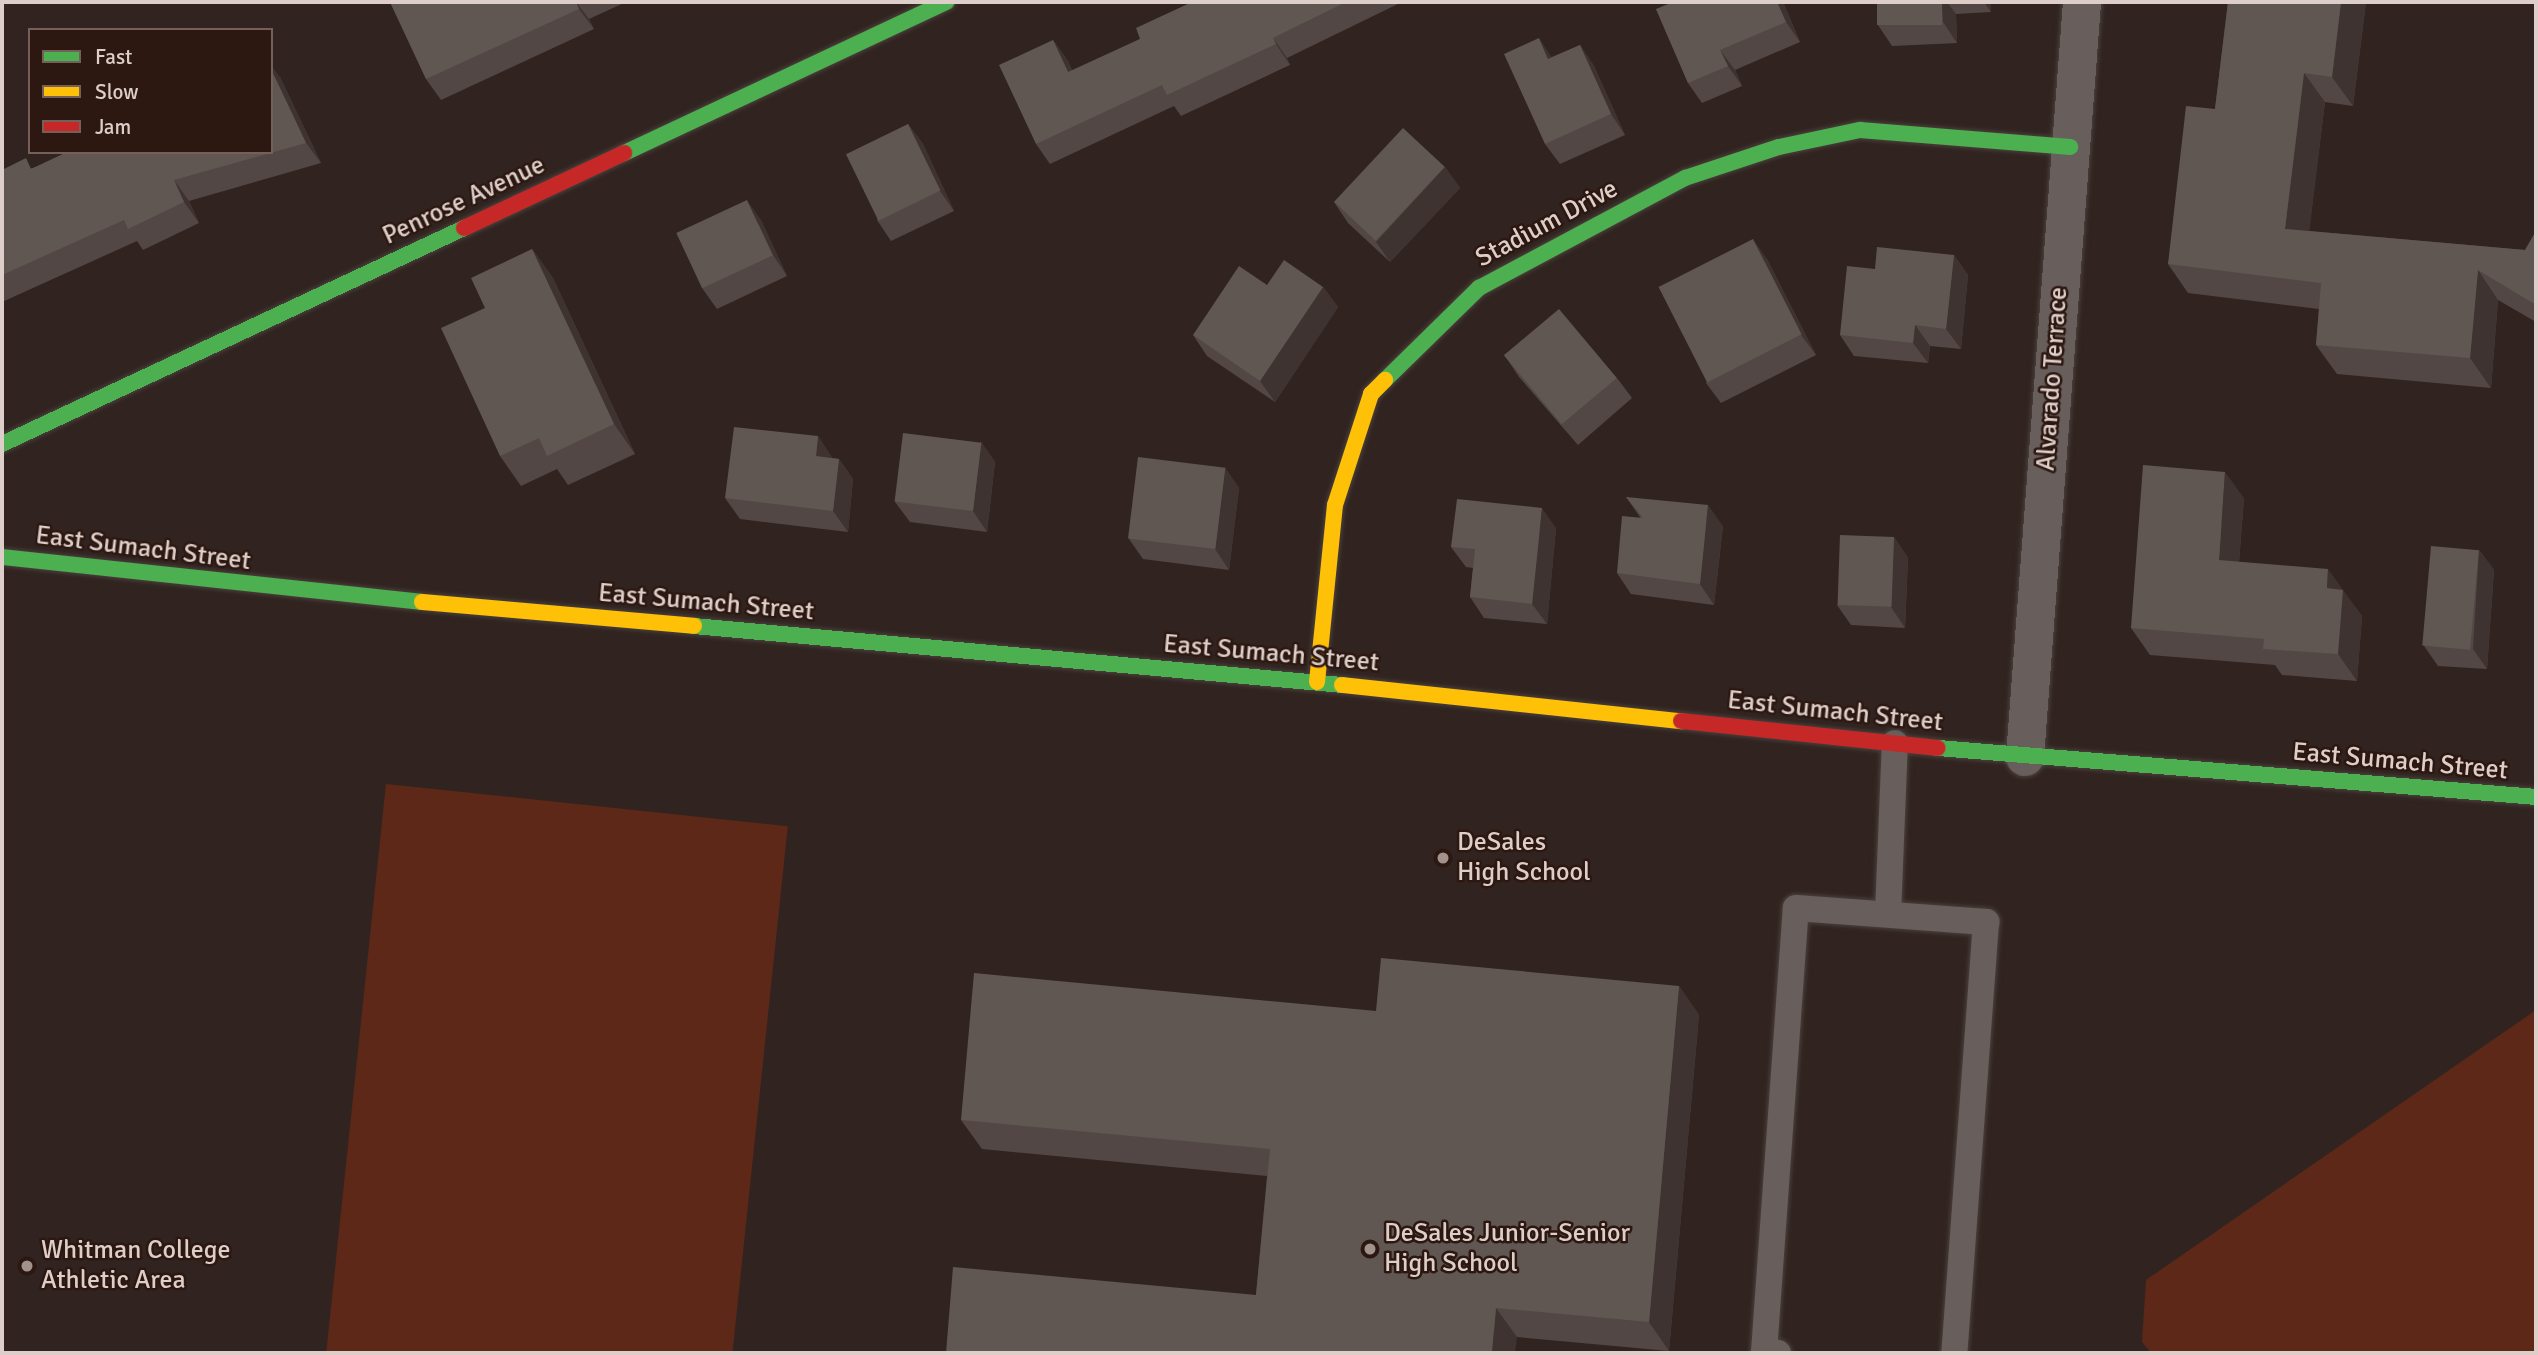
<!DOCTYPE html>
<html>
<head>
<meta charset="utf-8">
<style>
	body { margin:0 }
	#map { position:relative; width:2538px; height:1355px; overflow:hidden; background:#312420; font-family:Signika,sans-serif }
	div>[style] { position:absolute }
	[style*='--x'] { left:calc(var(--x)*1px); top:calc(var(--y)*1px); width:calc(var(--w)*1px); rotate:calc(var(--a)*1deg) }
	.green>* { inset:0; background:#5d2818; transform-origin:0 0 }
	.roads { filter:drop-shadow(0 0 2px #4b403d) drop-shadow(0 0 2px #4b403d) }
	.lane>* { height:26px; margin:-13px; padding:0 13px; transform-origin:13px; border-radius:13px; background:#685e5b }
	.street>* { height:38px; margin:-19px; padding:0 19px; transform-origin:19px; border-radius:19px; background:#685e5b }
	.fast>* { height:16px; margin:-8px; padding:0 8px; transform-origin:8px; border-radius:8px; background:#4caf50 }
	.slow>* { height:16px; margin:-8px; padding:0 8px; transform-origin:8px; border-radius:8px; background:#ffc107 }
	.jam>* { height:16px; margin:-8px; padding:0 8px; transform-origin:8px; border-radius:8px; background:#c62828 }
	.wall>* { inset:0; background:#524744 }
	.shaded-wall>* { inset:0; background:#3e3330 }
	.building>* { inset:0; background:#605652; transform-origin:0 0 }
	.dots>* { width:19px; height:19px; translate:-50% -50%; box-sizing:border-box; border:4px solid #2c1711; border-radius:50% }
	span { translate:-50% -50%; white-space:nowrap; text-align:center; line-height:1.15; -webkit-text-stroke:5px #2c1711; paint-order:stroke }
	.street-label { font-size:26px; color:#ddcec9 }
	.poi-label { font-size:26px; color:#ddcec9 }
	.left { translate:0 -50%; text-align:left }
	.frame { position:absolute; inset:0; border:4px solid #ddcec9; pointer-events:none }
	.legend { position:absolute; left:28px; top:28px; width:245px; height:126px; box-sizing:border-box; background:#2c1711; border:2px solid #73605b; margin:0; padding:9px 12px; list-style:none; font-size:21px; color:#ddcec9 }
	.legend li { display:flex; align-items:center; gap:14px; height:35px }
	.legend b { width:35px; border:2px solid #73605b }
</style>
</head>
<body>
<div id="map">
	<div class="green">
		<div style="left:386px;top:784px;width:404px;height:572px;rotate:6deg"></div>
		<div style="clip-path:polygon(2536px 1010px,2536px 1353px,2151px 1353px,2142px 1342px,2146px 1280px)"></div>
	</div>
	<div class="roads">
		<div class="lane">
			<div style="--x:1888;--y:914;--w:171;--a:-87.7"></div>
			<div style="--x:1778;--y:1353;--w:14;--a:-176"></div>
			<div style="--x:1764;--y:1352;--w:445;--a:-85.9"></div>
			<div style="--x:1796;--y:908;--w:191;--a:4.2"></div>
			<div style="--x:1986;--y:922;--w:432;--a:94.2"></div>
		</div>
		<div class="street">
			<div style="--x:2025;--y:757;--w:757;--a:-85.68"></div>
		</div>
		<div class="fast">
			<div style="--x:624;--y:153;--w:356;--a:-25.1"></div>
			<div style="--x:1385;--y:380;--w:132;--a:-44.4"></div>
			<div style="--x:1479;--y:288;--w:234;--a:-28.1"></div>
			<div style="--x:1685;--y:178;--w:99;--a:-18.3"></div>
			<div style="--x:1779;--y:147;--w:83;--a:-11.9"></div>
			<div style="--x:1860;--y:130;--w:211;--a:4.6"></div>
			<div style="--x:2;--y:444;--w:510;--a:-25.06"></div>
			<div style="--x:2;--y:557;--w:422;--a:6.1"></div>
			<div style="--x:694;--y:626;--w:651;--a:5.2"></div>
			<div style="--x:1938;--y:748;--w:600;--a:4.68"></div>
		</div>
		<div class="slow">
			<div style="--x:422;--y:602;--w:273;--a:5"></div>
			<div style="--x:1317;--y:682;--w:178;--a:-84.2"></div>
			<div style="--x:1335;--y:505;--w:117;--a:-72"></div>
			<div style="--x:1371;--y:394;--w:20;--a:-45"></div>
			<div style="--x:1342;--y:685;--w:341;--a:6.1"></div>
		</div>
		<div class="jam">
			<div style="--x:464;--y:228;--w:177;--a:-25.1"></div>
			<div style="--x:1681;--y:721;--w:258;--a:6"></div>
		</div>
	</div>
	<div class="wall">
		<div style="clip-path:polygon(390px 2px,626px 2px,589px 19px,594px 29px,441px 100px,426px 79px)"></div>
		<div style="clip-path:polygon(1192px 2px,1402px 2px,1287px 58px,1290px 65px,1181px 116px,1174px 106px,1050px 164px,1036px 144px,1053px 40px,1068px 61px,1072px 71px,1140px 39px)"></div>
		<div style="clip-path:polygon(1783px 2px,1800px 42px,1735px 70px,1742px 86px,1702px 103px,1688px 83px,1656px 9px)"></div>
		<div style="clip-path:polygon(1877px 2px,1991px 2px,1991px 12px,1956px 14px,1957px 43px,1892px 46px,1878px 25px)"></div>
		<div style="clip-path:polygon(2228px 2px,2366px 2px,2353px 106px,2325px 102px,2309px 231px,2525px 250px,2536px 231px,2536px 322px,2498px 300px,2491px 388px,2337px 374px,2316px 345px,2319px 309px,2188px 293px,2168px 264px,2215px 109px)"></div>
		<div style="clip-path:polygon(1580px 45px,1594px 66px,1625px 135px,1560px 164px,1545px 144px,1552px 57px)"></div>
		<div style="clip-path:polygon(280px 77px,321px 163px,189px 201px,199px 223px,143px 250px,137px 241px,2px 302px,2px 170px,33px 168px)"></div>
		<div style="clip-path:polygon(908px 124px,923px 144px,954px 211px,891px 241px,877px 220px)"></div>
		<div style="clip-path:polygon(1445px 167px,1460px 188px,1390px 262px,1348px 223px,1334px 202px)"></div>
		<div style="clip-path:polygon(761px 220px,787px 276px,717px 309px,702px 288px)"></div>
		<div style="clip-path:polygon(532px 249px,553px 278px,635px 454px,568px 485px,557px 469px,521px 486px,500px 456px,485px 308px)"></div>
		<div style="clip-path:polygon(1954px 255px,1968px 275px,1961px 349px,1930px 346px,1928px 363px,1854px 356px,1840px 335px)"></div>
		<div style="clip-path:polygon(1767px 259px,1816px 355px,1721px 403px,1706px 383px)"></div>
		<div style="clip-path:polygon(1267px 285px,1323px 287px,1338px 307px,1275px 402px,1207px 356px,1193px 335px)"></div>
		<div style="clip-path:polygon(1505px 356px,1617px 378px,1632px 398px,1578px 445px,1519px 377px)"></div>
		<div style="clip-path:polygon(818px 436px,832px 458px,839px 459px,853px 479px,848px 532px,740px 519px,725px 498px)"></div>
		<div style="clip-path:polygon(981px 442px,995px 462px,987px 532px,910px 522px,895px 502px)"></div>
		<div style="clip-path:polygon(1225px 468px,1239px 488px,1229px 570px,1143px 559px,1129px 539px)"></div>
		<div style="clip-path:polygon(1626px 497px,1723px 526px,1714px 605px,1631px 594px,1617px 573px,1640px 517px)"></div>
		<div style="clip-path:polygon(2244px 498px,2239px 562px,2342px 590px,2362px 616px,2357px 681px,2282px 675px,2275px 665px,2150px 655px,2131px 628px)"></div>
		<div style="clip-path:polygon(1556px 528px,1547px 624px,1484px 618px,1470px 597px,1473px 568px,1466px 567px,1451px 547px)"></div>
		<div style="clip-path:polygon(1894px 537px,1908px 558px,1905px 628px,1851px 625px,1837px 605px)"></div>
		<div style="clip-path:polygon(2479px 550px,2494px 570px,2487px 669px,2438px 666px,2424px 646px)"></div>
		<div style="clip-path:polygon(1679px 986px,1699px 1015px,1669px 1351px,1517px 1337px,1256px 1295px,1267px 1176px,982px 1149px,961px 1120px,1376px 1011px)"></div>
	</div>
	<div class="shaded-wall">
		<div style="clip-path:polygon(576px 2px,589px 19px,594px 29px,579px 9px)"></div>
		<div style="clip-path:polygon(1777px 2px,1783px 2px,1800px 42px,1786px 22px)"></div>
		<div style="clip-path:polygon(1942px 2px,1947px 2px,1956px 14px,1957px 43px,1943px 22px)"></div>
		<div style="clip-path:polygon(1984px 2px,1991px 2px,1991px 12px)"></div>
		<div style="clip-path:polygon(2341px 2px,2366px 2px,2353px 106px,2332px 77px)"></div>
		<div style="clip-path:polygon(1273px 38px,1287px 58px,1290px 65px,1276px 44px)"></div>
		<div style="clip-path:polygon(1539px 38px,1553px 59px,1548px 59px)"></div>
		<div style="clip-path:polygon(1053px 40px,1068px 61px,1083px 93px,1068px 72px)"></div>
		<div style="clip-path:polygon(1580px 45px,1594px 66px,1625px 135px,1611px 114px)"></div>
		<div style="clip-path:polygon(1720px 50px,1735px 70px,1742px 86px,1728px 66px)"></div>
		<div style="clip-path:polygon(271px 65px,280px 77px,321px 163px,306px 143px,271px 69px)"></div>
		<div style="clip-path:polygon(2304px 73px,2325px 102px,2306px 258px,2285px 229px)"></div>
		<div style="clip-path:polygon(908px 124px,923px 144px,954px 211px,940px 191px)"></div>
		<div style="clip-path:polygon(1445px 167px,1460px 188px,1390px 262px,1376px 242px)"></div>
		<div style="clip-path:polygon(174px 180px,189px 201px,199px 223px,184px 202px)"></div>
		<div style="clip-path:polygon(747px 200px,761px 220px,787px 276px,773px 255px)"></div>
		<div style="clip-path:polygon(1753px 239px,1767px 259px,1816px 355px,1801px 335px)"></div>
		<div style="clip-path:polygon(532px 249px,553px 278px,635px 454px,614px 424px)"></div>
		<div style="clip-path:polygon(1954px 255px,1968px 275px,1961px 349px,1946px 329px)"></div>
		<div style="clip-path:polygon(2478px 270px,2498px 300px,2491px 388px,2470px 358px)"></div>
		<div style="clip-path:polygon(1323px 287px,1338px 307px,1275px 402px,1260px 381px)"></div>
		<div style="clip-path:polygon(1915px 325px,1930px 346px,1928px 363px,1913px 343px)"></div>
		<div style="clip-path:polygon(818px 436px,832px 457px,830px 476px,816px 456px)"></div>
		<div style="clip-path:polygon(981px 442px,995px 462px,987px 532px,973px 511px)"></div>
		<div style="clip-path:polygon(839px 459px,853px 479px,848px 532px,833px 511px)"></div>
		<div style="clip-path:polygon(1225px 468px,1239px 488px,1229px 570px,1215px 549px)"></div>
		<div style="clip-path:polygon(2225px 472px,2244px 498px,2237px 587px,2219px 560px)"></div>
		<div style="clip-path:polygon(1708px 505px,1723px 526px,1714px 605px,1700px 584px)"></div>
		<div style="clip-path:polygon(1542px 508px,1556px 528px,1547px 624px,1532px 604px)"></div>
		<div style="clip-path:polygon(1894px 537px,1908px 558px,1905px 628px,1891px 607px)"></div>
		<div style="clip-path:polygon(2479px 550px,2494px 570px,2487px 669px,2473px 649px)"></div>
		<div style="clip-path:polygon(2328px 569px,2362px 616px,2357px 681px,2338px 654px,2327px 588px)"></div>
		<div style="clip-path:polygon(1679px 986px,1699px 1015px,1669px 1351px,1649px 1322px)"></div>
		<div style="clip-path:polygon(1496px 1308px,1517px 1337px,1515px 1353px,1492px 1353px)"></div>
	</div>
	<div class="building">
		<div style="clip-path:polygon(390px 2px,576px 2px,579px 9px,426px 79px)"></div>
		<div style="clip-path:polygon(1192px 2px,1346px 2px,1273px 38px,1276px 44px,1167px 95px,1162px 85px,1036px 144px,999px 65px,1053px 40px,1068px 72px,1140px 39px,1136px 28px)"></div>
		<div style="clip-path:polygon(1673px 2px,1777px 2px,1786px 22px,1720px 50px,1728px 66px,1688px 83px,1656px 9px)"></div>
		<div style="left:1877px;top:2px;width:65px;height:23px"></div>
		<div style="clip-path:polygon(2228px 2px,2341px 2px,2332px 77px,2304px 73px,2285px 229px,2525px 250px,2536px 231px,2536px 305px,2478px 270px,2470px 358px,2316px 345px,2321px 283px,2168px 264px,2186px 106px,2215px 109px)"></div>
		<div style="clip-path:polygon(1539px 38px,1548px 59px,1580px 45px,1611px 114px,1545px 144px,1504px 54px)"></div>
		<div style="clip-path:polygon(271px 69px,306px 143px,174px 180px,184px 202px,128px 229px,124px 220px,2px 275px,2px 170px,26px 158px,31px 169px,67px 152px,271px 152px)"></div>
		<div style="left:908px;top:124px;width:74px;height:69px;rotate:64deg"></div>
		<div style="left:1403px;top:128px;width:57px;height:101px;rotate:43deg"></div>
		<div style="left:747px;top:200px;width:61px;height:78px;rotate:65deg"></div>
		<div style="left:1753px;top:239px;width:107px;height:106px;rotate:63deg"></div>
		<div style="clip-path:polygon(1877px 247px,1954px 255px,1946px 329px,1915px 325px,1913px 343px,1840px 335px,1847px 266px,1875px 269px)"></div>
		<div style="clip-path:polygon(532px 249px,614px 424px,547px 456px,539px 438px,500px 456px,441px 328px,485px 308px,471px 278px)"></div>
		<div style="clip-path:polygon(1284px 260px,1323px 287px,1260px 381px,1193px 335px,1239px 266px,1267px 285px)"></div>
		<div style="left:1559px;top:309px;width:90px;height:72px;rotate:50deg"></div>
		<div style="clip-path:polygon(734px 427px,818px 436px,816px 456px,839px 459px,833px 511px,725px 498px)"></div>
		<div style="left:903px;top:433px;width:79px;height:69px;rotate:7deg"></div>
		<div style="left:1138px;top:457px;width:88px;height:82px;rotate:7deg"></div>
		<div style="clip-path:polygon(2143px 465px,2225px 472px,2219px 560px,2328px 569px,2327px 588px,2343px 590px,2338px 654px,2263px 649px,2264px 639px,2131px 628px)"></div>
		<div style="clip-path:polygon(1626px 497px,1708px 505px,1700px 584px,1617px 573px,1622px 516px,1643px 518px)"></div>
		<div style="clip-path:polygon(1457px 499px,1542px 508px,1532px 604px,1470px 597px,1475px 549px,1451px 547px)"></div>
		<div style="left:1840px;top:535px;width:54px;height:70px;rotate:2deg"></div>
		<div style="left:2431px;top:546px;width:48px;height:100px;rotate:5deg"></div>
		<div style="clip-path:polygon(1381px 958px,1679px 986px,1649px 1322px,1496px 1308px,1492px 1353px,946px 1353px,953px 1267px,1256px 1295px,1270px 1149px,961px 1120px,974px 973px,1376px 1011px)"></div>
	</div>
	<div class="dots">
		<div style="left:1443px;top:858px;background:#a1928e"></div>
		<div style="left:1370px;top:1249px;background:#a1928e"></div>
		<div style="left:27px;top:1266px;background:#a1928e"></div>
	</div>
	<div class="street-label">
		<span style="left:464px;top:201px;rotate:-25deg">Penrose Avenue</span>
		<span style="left:1547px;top:224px;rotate:-28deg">Stadium Drive</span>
		<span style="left:2053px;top:379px;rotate:-86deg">Alvarado Terrace</span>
		<span style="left:143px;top:549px;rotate:7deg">East Sumach Street</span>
		<span style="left:706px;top:603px;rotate:5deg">East Sumach Street</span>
		<span style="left:1271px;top:654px;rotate:5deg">East Sumach Street</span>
		<span style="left:1835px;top:712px;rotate:6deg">East Sumach Street</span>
		<span style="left:2400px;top:762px;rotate:5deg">East Sumach Street</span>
	</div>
	<div class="poi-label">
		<span class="left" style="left:1457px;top:858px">DeSales<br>High School</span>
		<span class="left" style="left:1384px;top:1249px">DeSales Junior-Senior<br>High School</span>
		<span class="left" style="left:41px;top:1266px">Whitman College<br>Athletic Area</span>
	</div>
	<div class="frame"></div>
	<ul class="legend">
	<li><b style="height:9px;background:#4caf50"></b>Fast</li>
	<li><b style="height:9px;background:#ffc107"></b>Slow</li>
	<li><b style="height:9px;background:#c62828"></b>Jam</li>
	</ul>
</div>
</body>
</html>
